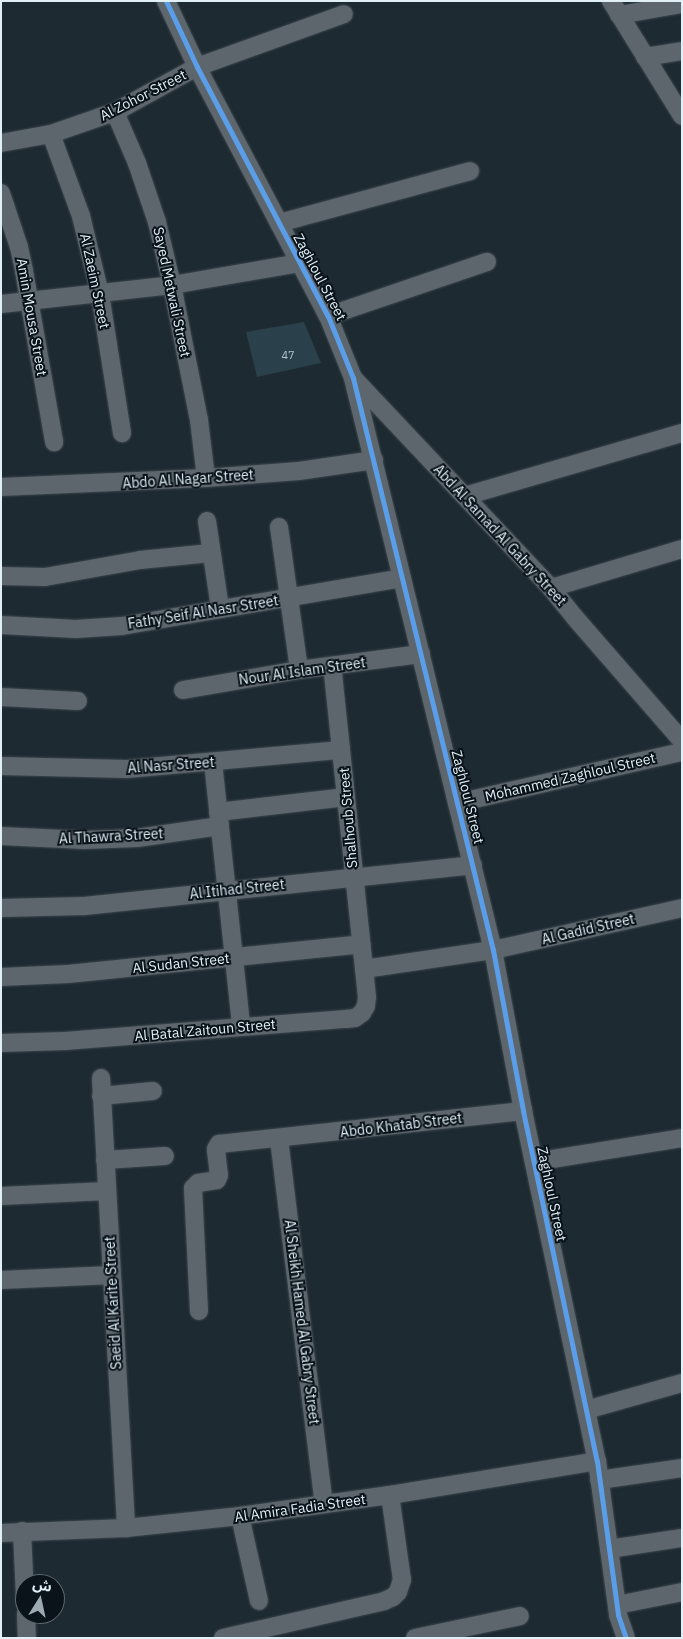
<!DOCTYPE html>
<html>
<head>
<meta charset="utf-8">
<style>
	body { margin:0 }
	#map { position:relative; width:683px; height:1639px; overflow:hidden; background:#1d2a31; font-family:"IBM Plex Sans","Noto Sans Arabic",sans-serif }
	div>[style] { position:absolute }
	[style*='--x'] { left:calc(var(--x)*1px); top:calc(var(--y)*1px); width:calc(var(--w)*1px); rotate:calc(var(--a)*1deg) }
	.building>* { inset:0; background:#2a404a }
	.roads { filter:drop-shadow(0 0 1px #3c464d) drop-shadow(0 0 1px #3c464d) }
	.minor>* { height:18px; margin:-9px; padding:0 9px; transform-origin:9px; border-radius:9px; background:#5d666c }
	.cycleway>* { height:5px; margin:-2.5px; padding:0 2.5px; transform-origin:2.5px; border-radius:2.5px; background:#5a9eea }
	span { translate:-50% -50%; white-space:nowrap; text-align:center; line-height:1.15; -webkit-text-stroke:4px #091319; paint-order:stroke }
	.number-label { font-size:11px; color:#b3c3cc }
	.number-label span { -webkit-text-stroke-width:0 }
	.street-label { font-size:14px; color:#e1eff7 }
	.frame { position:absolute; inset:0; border:2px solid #e1eff7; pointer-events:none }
	.north { position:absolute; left:15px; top:1574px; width:50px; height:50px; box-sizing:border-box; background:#091319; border:1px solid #5f6b72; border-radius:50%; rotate:10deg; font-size:14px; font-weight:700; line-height:20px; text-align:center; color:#e1eff7 }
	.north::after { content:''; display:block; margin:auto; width:18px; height:22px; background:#9caab2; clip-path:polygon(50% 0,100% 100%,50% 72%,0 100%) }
</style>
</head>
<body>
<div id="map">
	<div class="building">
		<div style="clip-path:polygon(304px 322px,321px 363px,257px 377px,246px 332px)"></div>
	</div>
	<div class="roads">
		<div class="minor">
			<div style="--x:166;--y:1;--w:73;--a:64.8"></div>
			<div style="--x:197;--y:67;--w:281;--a:62.3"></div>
			<div style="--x:328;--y:316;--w:67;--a:68"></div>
			<div style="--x:353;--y:378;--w:589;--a:76.25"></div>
			<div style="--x:493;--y:950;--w:164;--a:79.4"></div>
			<div style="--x:523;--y:1111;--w:358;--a:78.1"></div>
			<div style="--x:597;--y:1461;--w:155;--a:82.2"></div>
			<div style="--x:618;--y:1615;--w:24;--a:71"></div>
			<div style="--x:611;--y:1;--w:135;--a:58.3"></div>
			<div style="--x:619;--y:15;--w:64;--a:-9.9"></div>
			<div style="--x:645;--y:57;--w:37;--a:-9"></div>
			<div style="--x:115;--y:112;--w:56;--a:66.7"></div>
			<div style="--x:137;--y:163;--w:62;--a:71.3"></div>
			<div style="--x:157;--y:222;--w:65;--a:76.6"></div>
			<div style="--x:172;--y:285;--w:138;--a:78.7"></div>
			<div style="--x:199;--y:420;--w:58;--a:83.1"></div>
			<div style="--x:51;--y:134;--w:87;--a:69.9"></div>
			<div style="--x:81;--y:216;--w:80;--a:76.3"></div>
			<div style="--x:100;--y:294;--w:141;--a:81"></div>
			<div style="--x:1;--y:143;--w:51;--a:-10.2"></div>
			<div style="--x:51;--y:134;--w:68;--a:-19"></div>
			<div style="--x:115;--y:112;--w:94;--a:-28.8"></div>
			<div style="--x:197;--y:67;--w:156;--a:-19.8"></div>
			<div style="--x:1;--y:193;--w:57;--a:71.6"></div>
			<div style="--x:19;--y:247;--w:25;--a:78"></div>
			<div style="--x:24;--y:271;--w:174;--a:80"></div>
			<div style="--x:279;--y:223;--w:198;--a:-15.2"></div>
			<div style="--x:1;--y:304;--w:172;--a:-6.3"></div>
			<div style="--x:172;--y:285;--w:129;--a:-9.8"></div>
			<div style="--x:328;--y:316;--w:168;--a:-18.8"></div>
			<div style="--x:355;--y:380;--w:286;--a:46.7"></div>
			<div style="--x:551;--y:588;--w:41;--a:50.9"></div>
			<div style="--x:577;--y:620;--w:160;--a:49"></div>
			<div style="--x:1;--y:487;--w:205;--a:-2.5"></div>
			<div style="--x:206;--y:478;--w:93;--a:-4.3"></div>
			<div style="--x:299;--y:471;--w:76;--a:-8.3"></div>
			<div style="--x:465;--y:496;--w:226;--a:-16.2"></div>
			<div style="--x:207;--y:521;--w:88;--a:81.5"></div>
			<div style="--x:279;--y:527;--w:144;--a:82"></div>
			<div style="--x:1;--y:576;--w:44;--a:1.3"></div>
			<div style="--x:45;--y:577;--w:97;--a:-10.1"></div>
			<div style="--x:140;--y:560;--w:71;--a:-5.6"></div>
			<div style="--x:551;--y:588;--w:137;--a:-16.6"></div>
			<div style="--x:1;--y:625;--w:75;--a:3.1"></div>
			<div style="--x:76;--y:629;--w:46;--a:-3.7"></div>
			<div style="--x:122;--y:626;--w:284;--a:-9.7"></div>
			<div style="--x:183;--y:690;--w:118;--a:-9.8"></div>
			<div style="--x:299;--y:670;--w:123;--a:-7.5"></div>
			<div style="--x:1;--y:697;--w:77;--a:3"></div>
			<div style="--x:213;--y:762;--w:265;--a:83.9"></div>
			<div style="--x:1;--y:766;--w:126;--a:1.4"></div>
			<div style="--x:127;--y:769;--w:215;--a:-5.1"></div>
			<div style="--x:457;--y:803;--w:231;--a:-12.8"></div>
			<div style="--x:218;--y:812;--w:129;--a:-6.7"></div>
			<div style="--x:1;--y:836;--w:83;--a:2.8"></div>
			<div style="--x:84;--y:840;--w:53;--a:-2.2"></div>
			<div style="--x:137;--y:838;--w:84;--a:-8.2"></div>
			<div style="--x:1;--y:908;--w:83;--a:-1.4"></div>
			<div style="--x:84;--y:906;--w:391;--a:-6"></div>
			<div style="--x:364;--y:969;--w:130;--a:-8.4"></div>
			<div style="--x:493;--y:950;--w:194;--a:-12.5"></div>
			<div style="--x:1;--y:977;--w:67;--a:-2.6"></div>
			<div style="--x:68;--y:974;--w:295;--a:-5.8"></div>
			<div style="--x:1;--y:1043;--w:64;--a:-1.8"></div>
			<div style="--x:65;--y:1041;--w:282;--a:-4.5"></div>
			<div style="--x:346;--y:1019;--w:9;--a:-6"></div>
			<div style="--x:355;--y:1018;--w:9;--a:-36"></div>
			<div style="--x:362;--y:1013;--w:8;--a:-60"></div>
			<div style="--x:366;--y:1006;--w:9;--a:-84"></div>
			<div style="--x:367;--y:997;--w:333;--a:-96"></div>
			<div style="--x:101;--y:1078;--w:451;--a:86.8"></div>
			<div style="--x:101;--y:1096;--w:52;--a:-5.5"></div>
			<div style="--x:279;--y:1139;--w:368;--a:83"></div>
			<div style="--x:105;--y:1160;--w:60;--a:-3.8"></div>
			<div style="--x:534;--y:1162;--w:150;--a:-9.2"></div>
			<div style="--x:1;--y:1196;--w:106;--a:-2.7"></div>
			<div style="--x:1;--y:1280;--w:111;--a:-2.6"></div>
			<div style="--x:199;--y:1311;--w:123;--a:-92.8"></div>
			<div style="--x:193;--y:1188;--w:7;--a:-45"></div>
			<div style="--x:198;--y:1183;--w:19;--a:-9"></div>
			<div style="--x:217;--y:1180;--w:5;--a:-68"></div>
			<div style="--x:219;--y:1175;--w:26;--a:-97"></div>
			<div style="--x:216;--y:1149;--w:6;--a:-59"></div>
			<div style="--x:219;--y:1144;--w:306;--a:-6.2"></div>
			<div style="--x:586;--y:1410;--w:100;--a:-15.7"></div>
			<div style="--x:599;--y:1480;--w:84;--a:-8.2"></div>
			<div style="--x:240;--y:1516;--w:87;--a:77.4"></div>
			<div style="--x:22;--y:1531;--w:67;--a:87.4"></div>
			<div style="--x:1;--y:1533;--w:125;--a:-2.3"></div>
			<div style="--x:126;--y:1528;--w:115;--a:-6"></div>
			<div style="--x:240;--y:1516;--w:151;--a:-8"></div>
			<div style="--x:390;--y:1495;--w:210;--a:-9.3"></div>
			<div style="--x:609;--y:1549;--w:74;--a:-8.6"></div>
			<div style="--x:617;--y:1605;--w:66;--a:-11.3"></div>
			<div style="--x:26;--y:1614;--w:24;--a:88"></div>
			<div style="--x:223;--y:1638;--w:165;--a:-12.9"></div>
			<div style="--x:384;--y:1601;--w:10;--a:-24"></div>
			<div style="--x:393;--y:1597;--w:7;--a:-45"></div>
			<div style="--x:398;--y:1592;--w:13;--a:-72"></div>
			<div style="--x:402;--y:1580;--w:86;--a:-98"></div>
			<div style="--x:415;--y:1638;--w:107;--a:-11.8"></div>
		</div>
	</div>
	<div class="cycleway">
		<div style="--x:166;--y:1;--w:73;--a:64.8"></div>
		<div style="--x:197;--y:67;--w:281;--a:62.3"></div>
		<div style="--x:328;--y:316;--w:67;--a:68"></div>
		<div style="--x:353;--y:378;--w:589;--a:76.25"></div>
		<div style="--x:493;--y:950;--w:164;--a:79.4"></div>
		<div style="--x:523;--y:1111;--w:358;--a:78.1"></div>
		<div style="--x:597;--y:1461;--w:155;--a:82.2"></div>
		<div style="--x:618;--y:1615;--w:24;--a:71"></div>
	</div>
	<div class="number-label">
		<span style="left:288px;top:355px">47</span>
	</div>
	<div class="street-label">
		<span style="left:143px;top:95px;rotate:-27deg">Al Zohor Street</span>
		<span style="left:320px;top:277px;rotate:62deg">Zaghloul Street</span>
		<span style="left:95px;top:281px;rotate:78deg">Al Zaeim Street</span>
		<span style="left:172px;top:292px;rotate:78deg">Sayed Metwali Street</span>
		<span style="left:32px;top:317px;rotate:80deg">Amin Mousa Street</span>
		<span style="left:188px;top:479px;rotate:-4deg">Abdo Al Nagar Street</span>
		<span style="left:500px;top:535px;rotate:47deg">Abd Al Samad Al Gabry Street</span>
		<span style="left:203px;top:612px;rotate:-9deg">Fathy Seif Al Nasr Street</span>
		<span style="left:302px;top:671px;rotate:-8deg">Nour Al Islam Street</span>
		<span style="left:171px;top:765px;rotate:-4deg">Al Nasr Street</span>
		<span style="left:570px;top:777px;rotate:-13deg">Mohammed Zaghloul Street</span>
		<span style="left:468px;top:797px;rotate:76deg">Zaghloul Street</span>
		<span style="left:348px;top:818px;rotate:-95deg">Shalhoub Street</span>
		<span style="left:111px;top:836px;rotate:-3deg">Al Thawra Street</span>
		<span style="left:237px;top:889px;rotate:-6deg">Al Itihad Street</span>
		<span style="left:588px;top:929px;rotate:-13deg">Al Gadid Street</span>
		<span style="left:181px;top:963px;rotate:-6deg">Al Sudan Street</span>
		<span style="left:205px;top:1030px;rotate:-5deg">Al Batal Zaitoun Street</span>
		<span style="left:401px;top:1125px;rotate:-7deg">Abdo Khatab Street</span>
		<span style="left:552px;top:1194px;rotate:78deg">Zaghloul Street</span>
		<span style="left:113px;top:1303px;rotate:-93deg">Saeid Al Karite Street</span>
		<span style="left:302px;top:1322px;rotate:83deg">Al Sheikh Hamed Al Gabry Street</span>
		<span style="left:300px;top:1508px;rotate:-8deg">Al Amira Fadia Street</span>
	</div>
	<div class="frame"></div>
	<div class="north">ش</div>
</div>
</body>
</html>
